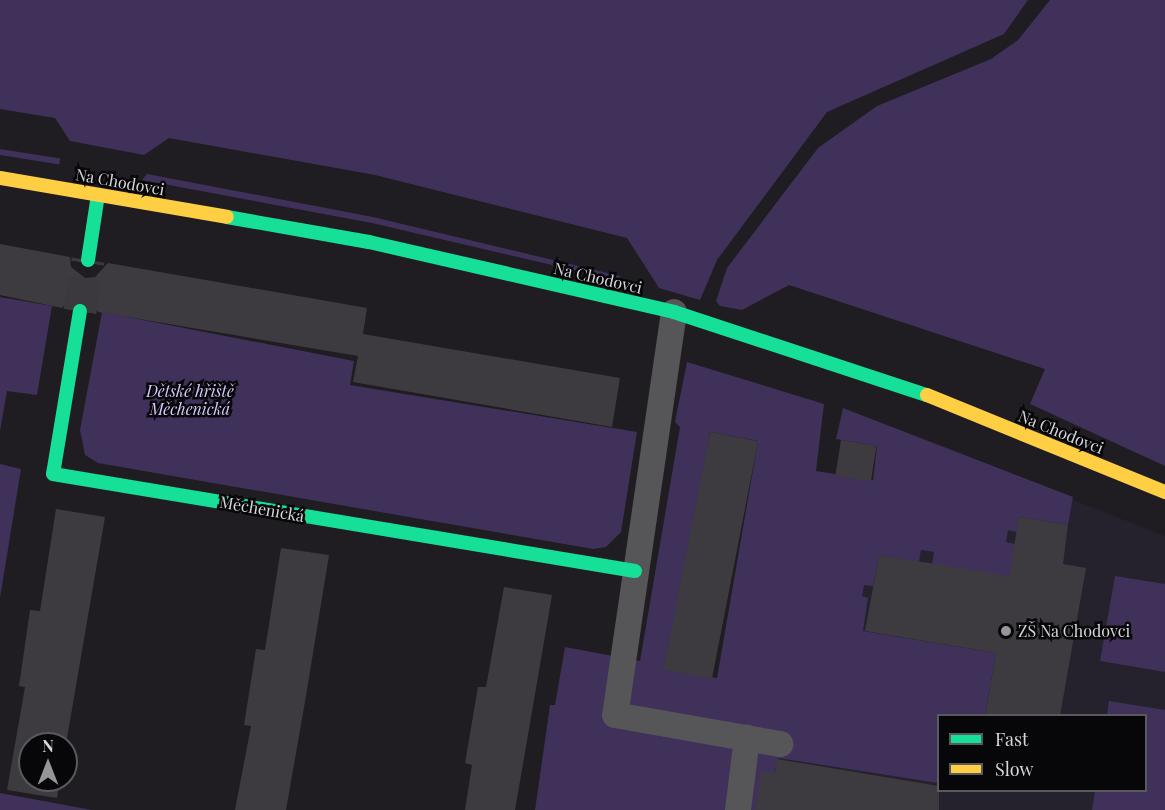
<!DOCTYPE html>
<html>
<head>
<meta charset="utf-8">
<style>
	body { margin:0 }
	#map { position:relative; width:1165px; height:810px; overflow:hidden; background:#1f1d21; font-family:"Playfair Display",serif }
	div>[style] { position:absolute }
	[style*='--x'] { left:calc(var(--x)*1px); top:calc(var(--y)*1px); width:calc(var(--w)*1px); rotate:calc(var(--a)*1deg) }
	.built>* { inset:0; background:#25212d }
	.green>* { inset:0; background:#3f315a; transform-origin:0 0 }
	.building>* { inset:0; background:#3d3b3f; transform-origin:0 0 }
	.secondary-tunnel>* { height:33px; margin-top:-16.5px; transform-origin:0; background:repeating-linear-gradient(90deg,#3b393d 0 33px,transparent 0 49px) }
	.street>* { height:26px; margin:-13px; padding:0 13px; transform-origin:13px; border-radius:13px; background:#565557 }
	.fast>* { height:14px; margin:-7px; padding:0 7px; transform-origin:7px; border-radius:7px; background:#16e098 }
	.slow>* { height:14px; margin:-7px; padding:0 7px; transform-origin:7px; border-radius:7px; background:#ffcf43 }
	.dots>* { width:16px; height:16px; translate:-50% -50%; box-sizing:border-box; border:3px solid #07070a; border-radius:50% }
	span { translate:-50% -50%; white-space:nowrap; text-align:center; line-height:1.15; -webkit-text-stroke:5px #07070a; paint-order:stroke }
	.street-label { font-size:16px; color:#d7d6db }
	.park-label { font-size:16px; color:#d8cafe; font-style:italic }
	.poi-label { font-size:16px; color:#d7d6db }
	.left { translate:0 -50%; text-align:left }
	.legend { position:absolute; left:937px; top:714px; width:210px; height:78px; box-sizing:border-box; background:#07070a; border:2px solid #5a5a5e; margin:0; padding:8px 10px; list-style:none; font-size:18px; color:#d7d6db }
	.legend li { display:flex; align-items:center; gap:12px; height:30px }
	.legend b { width:30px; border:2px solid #5a5a5e }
	.north { position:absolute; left:18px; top:732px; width:60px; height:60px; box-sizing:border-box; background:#07070a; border:2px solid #5a5a5e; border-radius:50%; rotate:0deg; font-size:16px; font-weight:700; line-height:24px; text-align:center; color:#d7d6db }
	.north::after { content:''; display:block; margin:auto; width:21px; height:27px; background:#97959a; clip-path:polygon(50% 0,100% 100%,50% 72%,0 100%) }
</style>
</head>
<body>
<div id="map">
	<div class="built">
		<div style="clip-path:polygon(evenodd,894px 429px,1165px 536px,1165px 810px,740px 810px,748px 741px,831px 729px,894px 429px,938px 716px,1146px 716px,1146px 790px,938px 790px,938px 716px)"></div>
	</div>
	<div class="green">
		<div style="clip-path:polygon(0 0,1028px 0,1004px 34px,827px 112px,717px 260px,700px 300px,659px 288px,627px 238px,375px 175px,169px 138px,144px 155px,70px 141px,55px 118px,0 109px)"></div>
		<div style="clip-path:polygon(1050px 0,1165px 0,1165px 466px,1030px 404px,1045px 369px,789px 285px,742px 310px,720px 306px,716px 301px,727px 268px,818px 148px,877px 106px,991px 59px,1018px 40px)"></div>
		<div style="left:0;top:149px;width:61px;height:6px;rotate:9deg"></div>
		<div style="clip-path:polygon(147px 174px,373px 217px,620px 276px,621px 281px,372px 223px,142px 180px)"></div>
		<div style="clip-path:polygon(0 297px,52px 306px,37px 395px,7px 391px,0 431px)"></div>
		<div style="clip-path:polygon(102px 312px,354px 361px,350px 385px,637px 432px,621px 532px,606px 547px,593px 549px,98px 463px,85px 455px,80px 430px)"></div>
		<div style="clip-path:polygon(evenodd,687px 362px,824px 404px,816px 471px,873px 480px,877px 446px,836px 439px,843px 408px,1073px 497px,1068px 525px,1019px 517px,1017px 532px,1008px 530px,1006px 542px,1015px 544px,1009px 578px,932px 564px,934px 552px,921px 550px,919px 562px,879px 555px,873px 586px,864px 585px,862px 596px,868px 598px,863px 631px,996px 653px,985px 715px,938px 716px,938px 783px,778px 758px,774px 776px,762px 773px,755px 810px,535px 810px,550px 705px,555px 705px,565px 647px,640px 661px,680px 427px,675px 422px,687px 362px,710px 432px,758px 441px,717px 678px,669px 670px,710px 432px)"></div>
		<div style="clip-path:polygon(0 464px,21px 469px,0 598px)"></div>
		<div style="clip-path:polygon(1115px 576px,1165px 584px,1165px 672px,1100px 661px)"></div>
		<div style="clip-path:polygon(1109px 701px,1165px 710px,1165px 810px,1092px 810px,1095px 791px,1146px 790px,1146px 716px,1107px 715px)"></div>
		<div style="clip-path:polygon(0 793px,92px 810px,0 810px)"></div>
	</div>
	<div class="building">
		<div style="clip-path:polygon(0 244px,70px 257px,71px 267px,85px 278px,95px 277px,108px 263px,367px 308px,363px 334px,620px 378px,612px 427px,353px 382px,358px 356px,98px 312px,92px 297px,84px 293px,73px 294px,62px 308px,0 295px)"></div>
		<div style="left:710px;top:432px;width:49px;height:242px;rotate:11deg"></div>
		<div style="left:841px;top:440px;width:36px;height:36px;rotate:9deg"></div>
		<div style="clip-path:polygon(56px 509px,105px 517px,66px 744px,30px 744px,30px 780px,60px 780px,57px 798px,7px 790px,25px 687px,19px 686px,30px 610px,40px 611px)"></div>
		<div style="clip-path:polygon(1019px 517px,1068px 525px,1063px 564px,1086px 568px,1060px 716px,985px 716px,996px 653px,865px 631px,879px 555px,1009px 576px)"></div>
		<div style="clip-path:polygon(281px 548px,329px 555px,306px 696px,286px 810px,235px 810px,251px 726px,244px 725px,256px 649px,265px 650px)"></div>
		<div style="clip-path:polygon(504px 587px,552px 595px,528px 735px,515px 810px,465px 810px,472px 765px,465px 763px,478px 687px,486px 687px)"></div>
		<div style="clip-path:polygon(777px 759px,939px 786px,939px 810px,755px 810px,761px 773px,775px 773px)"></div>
	</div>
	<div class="secondary-tunnel">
		<div style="--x:80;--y:311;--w:52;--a:-81.1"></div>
	</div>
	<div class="street">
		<div style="--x:674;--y:312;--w:407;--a:98.3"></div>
		<div style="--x:615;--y:715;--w:168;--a:10"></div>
		<div style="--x:738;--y:810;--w:73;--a:-82.9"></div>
	</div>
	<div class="fast">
		<div style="--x:227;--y:217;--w:144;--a:10"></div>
		<div style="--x:369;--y:242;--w:313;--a:12.9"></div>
		<div style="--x:674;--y:312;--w:266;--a:18.2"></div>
		<div style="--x:88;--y:260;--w:66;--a:-81.3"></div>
		<div style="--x:80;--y:311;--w:165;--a:99.4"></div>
		<div style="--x:53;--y:474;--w:590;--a:9.46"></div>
	</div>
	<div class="slow">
		<div style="--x:0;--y:178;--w:230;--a:9.7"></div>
		<div style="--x:927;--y:395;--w:257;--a:22.2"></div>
	</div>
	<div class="dots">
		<div style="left:1006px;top:631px;background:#97959a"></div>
	</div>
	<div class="street-label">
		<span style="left:120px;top:182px;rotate:10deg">Na Chodovci</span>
		<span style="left:598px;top:278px;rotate:13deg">Na Chodovci</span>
		<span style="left:1061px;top:432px;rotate:22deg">Na Chodovci</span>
		<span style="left:262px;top:509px;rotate:10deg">Měchenická</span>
	</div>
	<div class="park-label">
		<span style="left:190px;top:400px">Dětské hřiště<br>Měchenická</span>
	</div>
	<div class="poi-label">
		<span class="left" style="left:1018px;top:631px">ZŠ Na Chodovci</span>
	</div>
	<ul class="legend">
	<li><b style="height:8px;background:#16e098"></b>Fast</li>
	<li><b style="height:8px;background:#ffcf43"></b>Slow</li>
	</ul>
	<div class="north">N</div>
</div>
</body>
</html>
